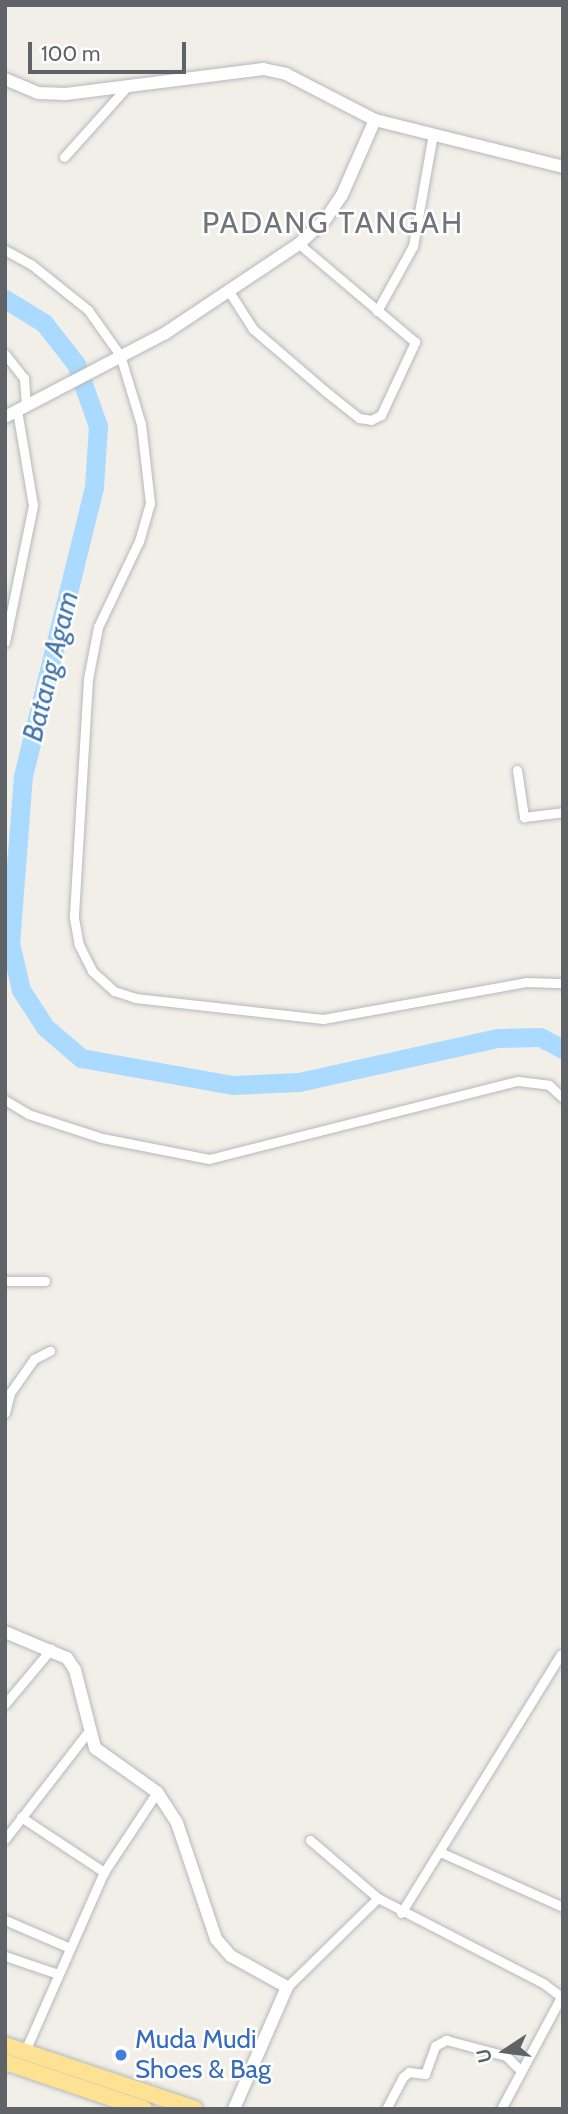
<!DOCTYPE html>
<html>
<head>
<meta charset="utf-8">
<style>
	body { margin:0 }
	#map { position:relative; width:568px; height:2114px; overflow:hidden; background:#f1efe8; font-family:Cabin,sans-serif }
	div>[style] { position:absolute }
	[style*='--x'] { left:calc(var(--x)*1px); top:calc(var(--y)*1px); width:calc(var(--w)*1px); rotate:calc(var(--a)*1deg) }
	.river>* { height:19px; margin:-9.5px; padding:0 9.5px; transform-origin:9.5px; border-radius:9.5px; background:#aadaff }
	.roads { filter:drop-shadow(0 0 2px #b5b8bc) drop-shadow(0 0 2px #b5b8bc) }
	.street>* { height:9px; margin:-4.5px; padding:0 4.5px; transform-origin:4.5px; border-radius:4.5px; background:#fff }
	.secondary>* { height:12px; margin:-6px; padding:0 6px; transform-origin:6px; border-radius:6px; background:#fff }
	.highway>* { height:16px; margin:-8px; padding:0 8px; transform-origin:8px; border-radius:8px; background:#fde293 }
	.dots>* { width:19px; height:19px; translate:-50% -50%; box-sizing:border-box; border:4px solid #fff; border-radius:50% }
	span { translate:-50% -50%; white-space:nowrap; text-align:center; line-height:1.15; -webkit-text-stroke:5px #fff; paint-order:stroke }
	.shop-label { font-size:26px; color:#366cbe }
	.left { translate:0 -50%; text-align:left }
	.water-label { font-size:28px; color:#4174aa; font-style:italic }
	.quarter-label { font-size:30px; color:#70757a; letter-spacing:2px }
	.frame { position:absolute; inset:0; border:7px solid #5f6368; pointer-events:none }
	.north { position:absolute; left:470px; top:2016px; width:70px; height:70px; -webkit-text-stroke:5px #fff; paint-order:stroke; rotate:257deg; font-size:19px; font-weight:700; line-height:28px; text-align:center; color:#5f6368 }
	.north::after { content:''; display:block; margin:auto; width:24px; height:32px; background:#5f6368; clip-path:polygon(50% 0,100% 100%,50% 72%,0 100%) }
	.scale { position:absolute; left:28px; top:42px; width:158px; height:32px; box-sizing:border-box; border:4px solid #5f6368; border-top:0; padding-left:9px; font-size:21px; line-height:24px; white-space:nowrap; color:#5f6368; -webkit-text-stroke:5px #fff; paint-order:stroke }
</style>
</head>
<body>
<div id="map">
	<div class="river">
		<div style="--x:5;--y:299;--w:46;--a:31.6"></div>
		<div style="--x:44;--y:323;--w:52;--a:52"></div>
		<div style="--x:76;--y:364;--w:66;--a:70.5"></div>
		<div style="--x:98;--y:426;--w:61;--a:93.8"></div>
		<div style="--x:94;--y:487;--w:297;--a:103.8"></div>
		<div style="--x:23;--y:775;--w:169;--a:94.4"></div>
		<div style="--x:10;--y:943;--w:48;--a:76.8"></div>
		<div style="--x:21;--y:990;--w:44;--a:57"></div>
		<div style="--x:45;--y:1027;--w:48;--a:40.7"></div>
		<div style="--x:81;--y:1058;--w:154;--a:10.1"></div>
		<div style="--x:233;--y:1085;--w:66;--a:-2.6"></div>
		<div style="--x:299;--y:1082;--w:203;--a:-12.5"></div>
		<div style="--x:497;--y:1038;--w:43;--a:-1.3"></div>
		<div style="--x:540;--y:1037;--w:26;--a:28"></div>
	</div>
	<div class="roads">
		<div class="street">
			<div style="--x:64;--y:157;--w:91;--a:-48.1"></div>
			<div style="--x:5;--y:250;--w:31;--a:29"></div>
			<div style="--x:32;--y:265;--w:72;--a:38.8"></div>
			<div style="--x:88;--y:310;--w:55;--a:54.6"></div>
			<div style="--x:120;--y:355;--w:72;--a:73.1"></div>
			<div style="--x:141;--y:424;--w:80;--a:83.5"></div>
			<div style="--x:150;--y:503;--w:40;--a:106"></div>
			<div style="--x:139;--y:541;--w:95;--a:115.5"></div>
			<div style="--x:98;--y:627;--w:53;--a:100.9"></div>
			<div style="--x:88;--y:679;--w:239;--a:93.4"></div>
			<div style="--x:74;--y:918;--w:27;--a:80"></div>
			<div style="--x:79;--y:945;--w:29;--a:63"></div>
			<div style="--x:92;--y:971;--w:30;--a:42"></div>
			<div style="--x:114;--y:991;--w:22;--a:18"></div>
			<div style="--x:135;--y:998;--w:189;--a:6.4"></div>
			<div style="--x:323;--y:1019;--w:206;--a:-10.3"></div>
			<div style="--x:526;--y:982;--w:37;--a:2"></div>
			<div style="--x:230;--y:293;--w:43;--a:57.4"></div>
			<div style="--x:253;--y:329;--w:95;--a:40.7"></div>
			<div style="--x:325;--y:391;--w:43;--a:38.5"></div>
			<div style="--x:359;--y:418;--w:12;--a:9"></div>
			<div style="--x:371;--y:420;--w:11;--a:-27"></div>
			<div style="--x:381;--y:415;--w:81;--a:-65"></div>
			<div style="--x:415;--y:342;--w:152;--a:-139.8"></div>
			<div style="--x:377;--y:311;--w:74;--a:-61"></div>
			<div style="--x:413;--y:246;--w:114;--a:-79.9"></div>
			<div style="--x:5;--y:354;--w:31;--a:52"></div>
			<div style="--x:24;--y:378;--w:26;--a:86"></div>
			<div style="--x:5;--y:642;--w:140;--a:-78.4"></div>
			<div style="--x:33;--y:505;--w:96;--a:-99.6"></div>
			<div style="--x:517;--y:770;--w:48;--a:81.5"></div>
			<div style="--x:524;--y:817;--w:39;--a:-7"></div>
			<div style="--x:5;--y:1100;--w:27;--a:31"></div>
			<div style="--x:28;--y:1114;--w:78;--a:18"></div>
			<div style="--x:102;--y:1138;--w:109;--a:11.1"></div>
			<div style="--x:209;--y:1159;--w:319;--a:-14.2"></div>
			<div style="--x:518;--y:1081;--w:31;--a:7"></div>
			<div style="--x:549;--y:1085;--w:19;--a:43"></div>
			<div style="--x:5;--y:1281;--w:40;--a:0"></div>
			<div style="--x:5;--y:1413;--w:21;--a:-76"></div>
			<div style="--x:10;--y:1393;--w:42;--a:-54.8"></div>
			<div style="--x:34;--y:1359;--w:18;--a:-27"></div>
			<div style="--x:5;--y:1704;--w:72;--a:-50.1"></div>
			<div style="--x:21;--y:1817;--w:100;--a:33.5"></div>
			<div style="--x:5;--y:1839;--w:135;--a:-52.2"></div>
			<div style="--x:310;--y:1840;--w:89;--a:40.5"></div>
			<div style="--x:440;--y:1852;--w:135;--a:24.1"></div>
			<div style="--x:401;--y:1913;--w:304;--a:-58.3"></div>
			<div style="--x:5;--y:1920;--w:71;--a:23.3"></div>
			<div style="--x:5;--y:1956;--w:56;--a:18.8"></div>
			<div style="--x:287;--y:1987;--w:127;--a:-44.4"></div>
			<div style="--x:378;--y:1898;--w:186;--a:27.3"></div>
			<div style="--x:543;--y:1983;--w:25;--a:37"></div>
			<div style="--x:25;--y:2051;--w:196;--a:-66.2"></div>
			<div style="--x:104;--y:1872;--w:96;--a:-56.5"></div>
			<div style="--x:386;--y:2109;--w:36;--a:-62"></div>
			<div style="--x:403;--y:2077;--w:8;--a:-40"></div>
			<div style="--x:409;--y:2072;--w:16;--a:7"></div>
			<div style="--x:425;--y:2074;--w:30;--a:-70"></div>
			<div style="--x:435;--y:2046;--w:13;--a:-29"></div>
			<div style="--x:446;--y:2040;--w:62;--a:14.9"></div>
			<div style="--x:506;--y:2056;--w:20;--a:45"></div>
			<div style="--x:501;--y:2109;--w:127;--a:-61.8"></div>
		</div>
		<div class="secondary">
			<div style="--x:5;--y:79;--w:36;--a:23"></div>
			<div style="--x:38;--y:93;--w:28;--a:2"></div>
			<div style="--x:66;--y:94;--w:199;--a:-7.2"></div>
			<div style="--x:263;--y:69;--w:24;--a:12"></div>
			<div style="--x:286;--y:74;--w:100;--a:27.3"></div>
			<div style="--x:375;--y:120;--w:194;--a:14"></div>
			<div style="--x:5;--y:417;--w:179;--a:-27.6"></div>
			<div style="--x:164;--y:334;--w:162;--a:-33.7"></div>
			<div style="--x:299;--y:244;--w:35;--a:-43"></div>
			<div style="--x:325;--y:220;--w:30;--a:-56"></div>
			<div style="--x:342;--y:195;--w:82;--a:-66.3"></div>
			<div style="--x:5;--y:1632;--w:67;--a:22.8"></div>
			<div style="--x:67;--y:1658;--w:14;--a:56"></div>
			<div style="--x:75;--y:1670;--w:81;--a:75.6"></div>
			<div style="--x:95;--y:1748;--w:76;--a:35.4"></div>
			<div style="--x:157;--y:1792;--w:37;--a:57"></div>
			<div style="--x:177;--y:1823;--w:122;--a:71.4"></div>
			<div style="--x:216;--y:1939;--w:23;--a:49"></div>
			<div style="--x:231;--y:1956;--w:64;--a:29"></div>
			<div style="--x:287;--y:1987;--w:133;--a:113.5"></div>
		</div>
		<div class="highway">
			<div style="--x:5;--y:2045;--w:200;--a:18.6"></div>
			<div style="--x:5;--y:2062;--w:147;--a:18.7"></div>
		</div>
	</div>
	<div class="dots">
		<div style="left:121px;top:2055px;background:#3f7fe0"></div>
	</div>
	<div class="shop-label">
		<span class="left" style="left:135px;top:2055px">Muda Mudi<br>Shoes &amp; Bag</span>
	</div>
	<div class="water-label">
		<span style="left:50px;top:666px;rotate:-76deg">Batang Agam</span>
	</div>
	<div class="quarter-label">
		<span style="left:333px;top:223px">PADANG TANGAH</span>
	</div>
	<div class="frame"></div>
	<div class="north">U</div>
	<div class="scale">100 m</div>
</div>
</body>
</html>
